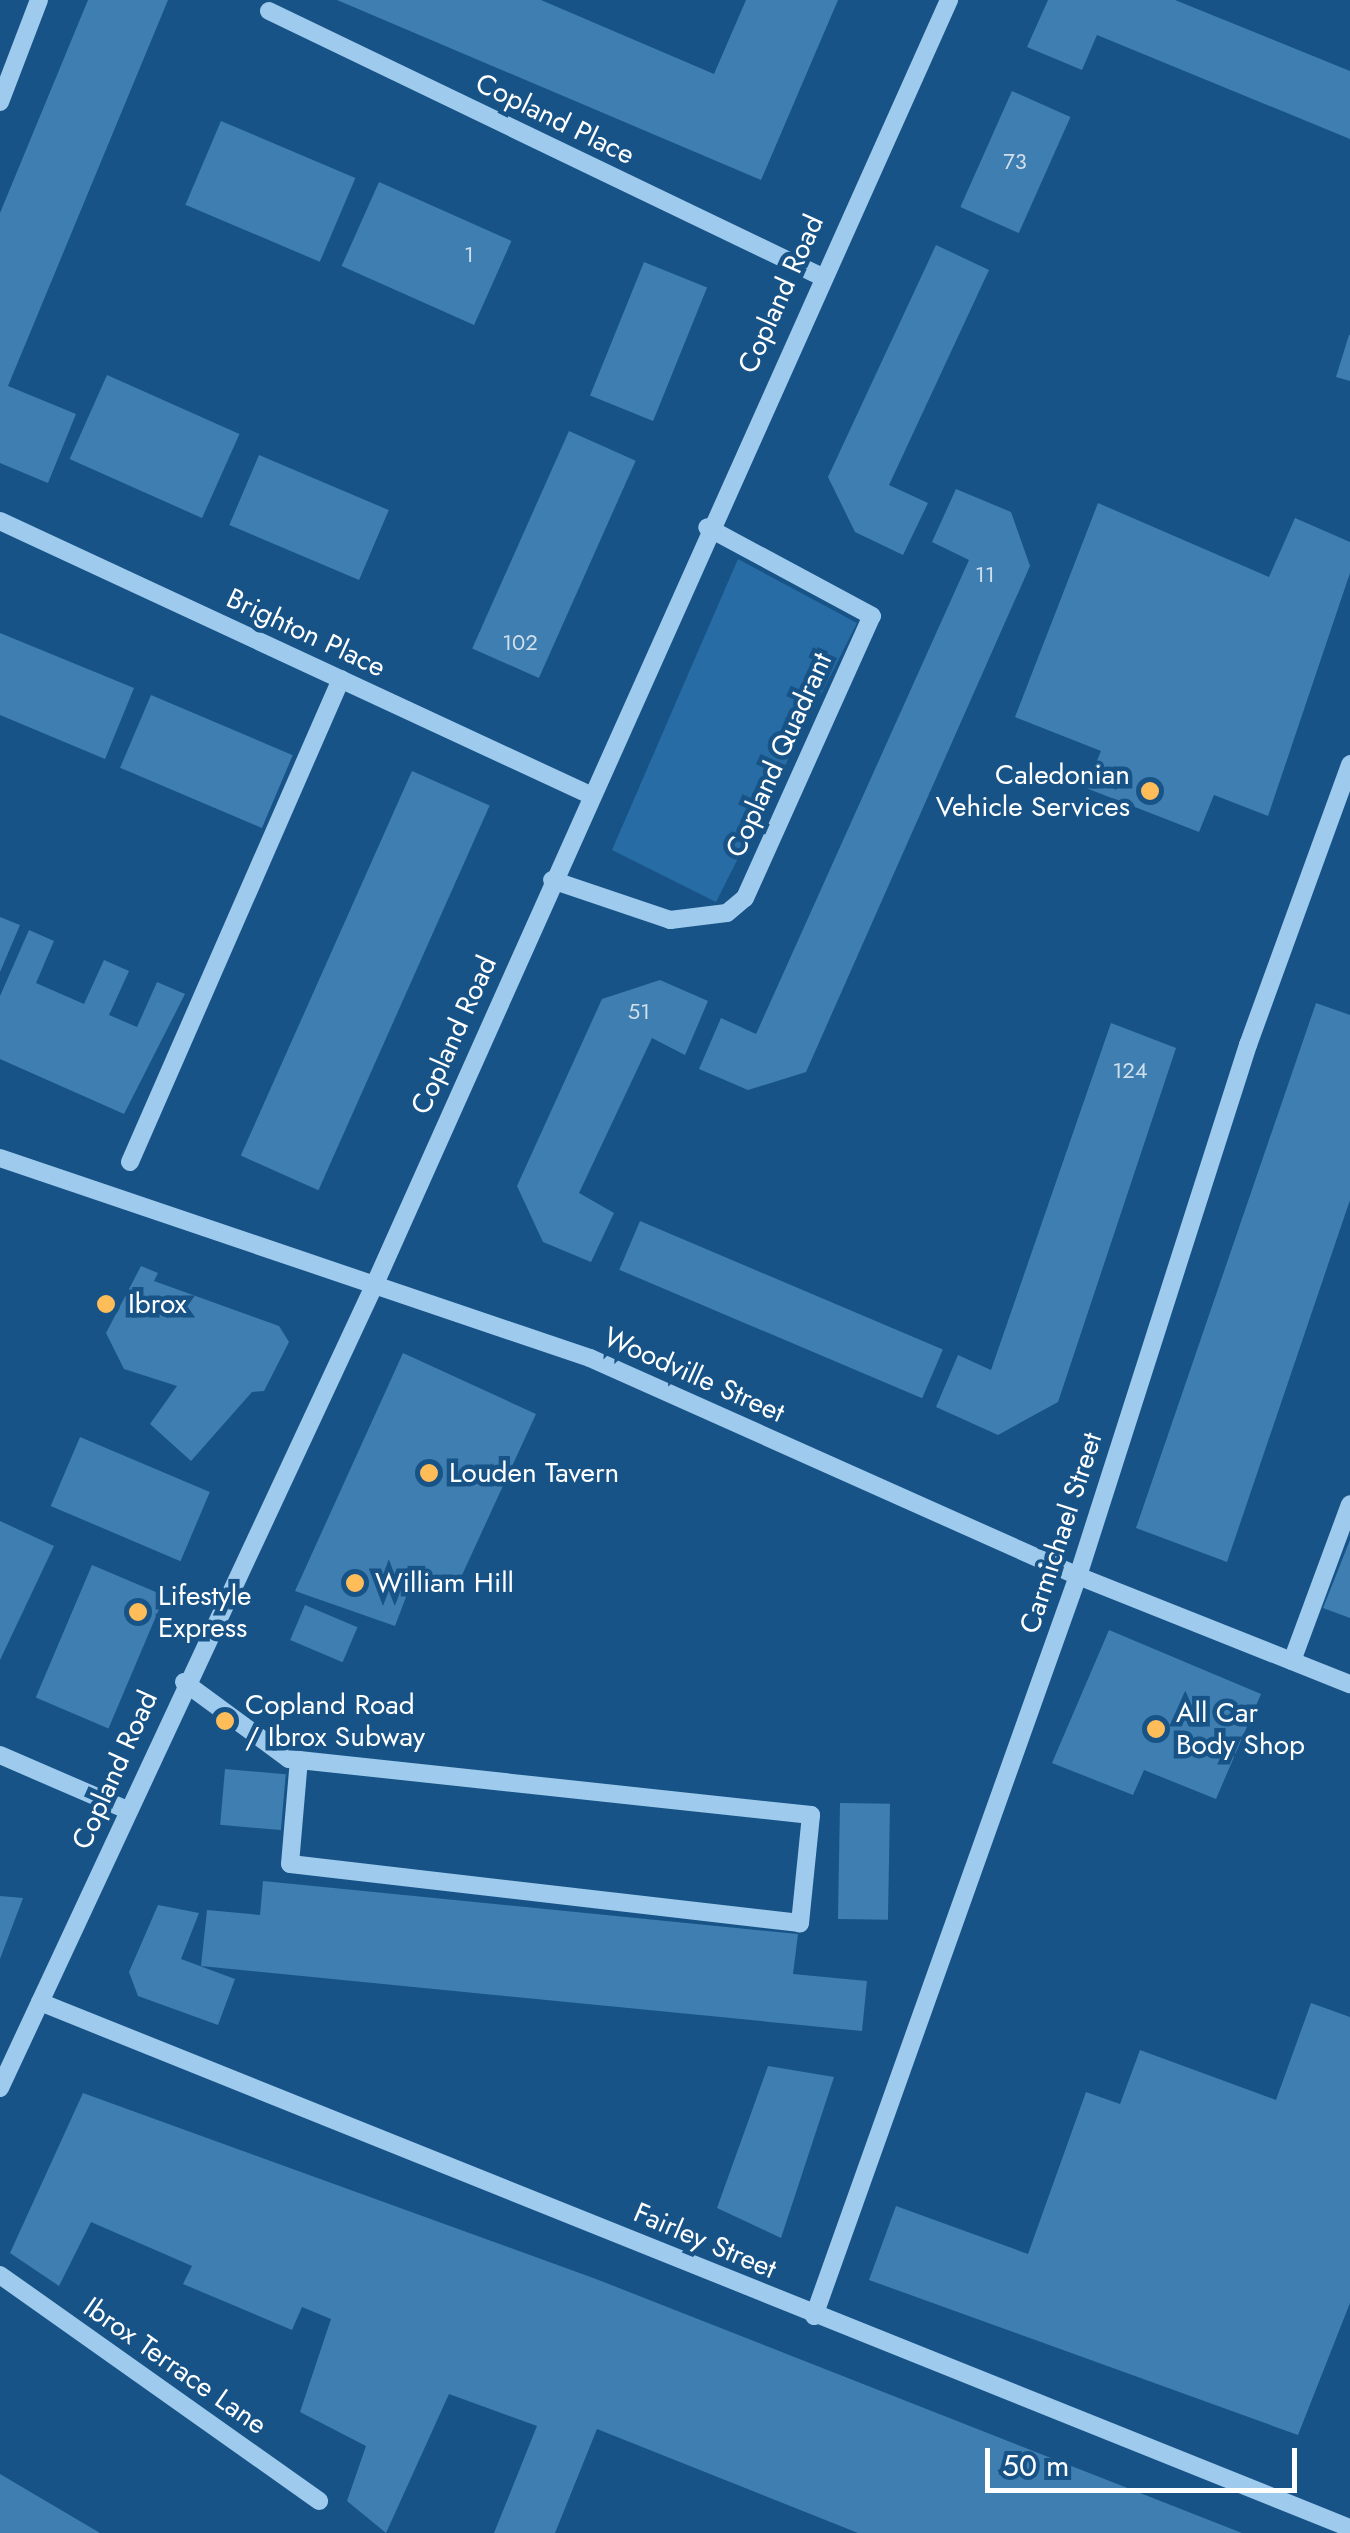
<!DOCTYPE html>
<html>
<head>
<meta charset="utf-8">
<style>
	body { margin:0 }
	#map { position:relative; width:1350px; height:2533px; overflow:hidden; background:#175386; font-family:Jost,sans-serif }
	div>[style] { position:absolute }
	[style*='--x'] { left:calc(var(--x)*1px); top:calc(var(--y)*1px); width:calc(var(--w)*1px); rotate:calc(var(--a)*1deg) }
	.green>* { inset:0; background:#276ca4 }
	.building>* { inset:0; background:#3f7eb0; transform-origin:0 0 }
	.minor>* { height:18px; margin:-9px; padding:0 9px; transform-origin:9px; border-radius:9px; background:#9dcaed }
	.dots>* { width:28px; height:28px; translate:-50% -50%; box-sizing:border-box; border:5px solid #175386; border-radius:50% }
	span { translate:-50% -50%; white-space:nowrap; text-align:center; line-height:1.15; -webkit-text-stroke:9px #175386; paint-order:stroke }
	.number-label { font-size:22px; color:#cfdfeb }
	.number-label span { -webkit-text-stroke-width:0 }
	.street-label { font-size:28px; color:#fff }
	.poi-label { font-size:28px; color:#fff }
	.right { translate:-100% -50%; text-align:right }
	.left { translate:0 -50%; text-align:left }
	.scale { position:absolute; left:985px; top:2448px; width:312px; height:45px; box-sizing:border-box; border:5px solid #fff; border-top:0; padding-left:12px; font-size:30px; line-height:35px; white-space:nowrap; color:#fff; -webkit-text-stroke:8px #175386; paint-order:stroke }
</style>
</head>
<body>
<div id="map">
	<div class="green">
		<div style="clip-path:polygon(738px 559px,857px 623px,716px 902px,612px 850px)"></div>
	</div>
	<div class="building">
		<div style="clip-path:polygon(88px 0,168px 0,8px 386px,76px 414px,48px 483px,0 463px,0 213px)"></div>
		<div style="clip-path:polygon(337px 0,541px 0,714px 74px,746px 0,838px 0,761px 180px)"></div>
		<div style="clip-path:polygon(1048px 0,1175px 0,1350px 71px,1350px 139px,1097px 35px,1082px 70px,1027px 47px)"></div>
		<div style="left:1012px;top:91px;width:64px;height:127px;rotate:24deg"></div>
		<div style="left:221px;top:121px;width:146px;height:91px;rotate:23deg"></div>
		<div style="left:379px;top:182px;width:145px;height:92px;rotate:24deg"></div>
		<div style="clip-path:polygon(936px 245px,989px 270px,889px 485px,928px 503px,903px 555px,855px 532px,828px 477px)"></div>
		<div style="left:644px;top:262px;width:68px;height:144px;rotate:22deg"></div>
		<div style="clip-path:polygon(1349px 335px,1350px 335px,1350px 381px,1336px 377px)"></div>
		<div style="left:107px;top:375px;width:145px;height:92px;rotate:24deg"></div>
		<div style="left:569px;top:431px;width:73px;height:238px;rotate:24deg"></div>
		<div style="left:259px;top:455px;width:141px;height:76px;rotate:23deg"></div>
		<div style="clip-path:polygon(956px 489px,1011px 512px,1030px 566px,806px 1072px,748px 1090px,699px 1069px,721px 1018px,756px 1034px,969px 560px,932px 542px)"></div>
		<div style="clip-path:polygon(1098px 503px,1269px 577px,1295px 518px,1350px 542px,1350px 573px,1268px 816px,1214px 795px,1199px 832px,1086px 788px,1101px 751px,1015px 717px)"></div>
		<div style="clip-path:polygon(0 633px,134px 688px,105px 759px,0 715px)"></div>
		<div style="left:151px;top:695px;width:154px;height:79px;rotate:23deg"></div>
		<div style="left:412px;top:771px;width:85px;height:421px;rotate:24deg"></div>
		<div style="clip-path:polygon(0 917px,20px 925px,0 972px)"></div>
		<div style="clip-path:polygon(29px 930px,54px 941px,36px 983px,84px 1004px,104px 960px,129px 971px,109px 1015px,137px 1027px,157px 982px,185px 994px,124px 1114px,0 1059px,0 996px)"></div>
		<div style="clip-path:polygon(660px 980px,708px 1001px,685px 1055px,652px 1038px,579px 1193px,614px 1213px,591px 1262px,543px 1242px,517px 1186px,602px 999px)"></div>
		<div style="clip-path:polygon(1316px 1003px,1350px 1015px,1350px 1200px,1227px 1562px,1136px 1528px)"></div>
		<div style="clip-path:polygon(1111px 1023px,1176px 1048px,1058px 1402px,998px 1435px,936px 1407px,958px 1355px,991px 1370px)"></div>
		<div style="left:640px;top:1221px;width:329px;height:53px;rotate:23deg"></div>
		<div style="clip-path:polygon(141px 1266px,158px 1273px,154px 1281px,279px 1326px,289px 1342px,264px 1391px,252px 1392px,191px 1461px,150px 1424px,177px 1386px,124px 1369px,106px 1333px)"></div>
		<div style="clip-path:polygon(403px 1353px,536px 1414px,457px 1586px,417px 1568px,395px 1626px,295px 1591px)"></div>
		<div style="left:80px;top:1437px;width:141px;height:75px;rotate:23deg"></div>
		<div style="clip-path:polygon(0 1521px,54px 1546px,0 1660px)"></div>
		<div style="clip-path:polygon(1350px 1540px,1350px 1618px,1323px 1608px)"></div>
		<div style="left:92px;top:1565px;width:79px;height:144px;rotate:23deg"></div>
		<div style="left:305px;top:1605px;width:57px;height:38px;rotate:23deg"></div>
		<div style="clip-path:polygon(1109px 1630px,1261px 1694px,1216px 1799px,1144px 1770px,1133px 1795px,1052px 1763px)"></div>
		<div style="left:225px;top:1769px;width:61px;height:56px;rotate:5deg"></div>
		<div style="left:840px;top:1803px;width:50px;height:116px;rotate:1deg"></div>
		<div style="clip-path:polygon(263px 1881px,798px 1934px,793px 1974px,867px 1981px,862px 2031px,201px 1966px,207px 1910px,260px 1915px)"></div>
		<div style="clip-path:polygon(0 1896px,23px 1898px,0 1959px)"></div>
		<div style="clip-path:polygon(158px 1905px,199px 1913px,181px 1959px,235px 1979px,218px 2025px,138px 1996px,129px 1972px)"></div>
		<div style="clip-path:polygon(1311px 2003px,1350px 2017px,1350px 2303px,1298px 2435px,869px 2280px,896px 2206px,1028px 2254px,1086px 2092px,1120px 2104px,1140px 2050px,1276px 2100px)"></div>
		<div style="clip-path:polygon(768px 2066px,834px 2077px,781px 2238px,717px 2208px)"></div>
		<div style="clip-path:polygon(83px 2093px,596px 2279px,1242px 2533px,858px 2533px,597px 2429px,555px 2533px,494px 2533px,537px 2426px,449px 2394px,386px 2533px,347px 2501px,366px 2446px,300px 2412px,331px 2319px,302px 2307px,292px 2330px,183px 2284px,192px 2266px,91px 2222px,59px 2286px,10px 2253px)"></div>
		<div style="clip-path:polygon(0 2474px,100px 2533px,0 2533px)"></div>
	</div>
	<div class="minor">
		<div style="--x:269;--y:11;--w:609;--a:25.68"></div>
		<div style="--x:0;--y:102;--w:109;--a:-69.1"></div>
		<div style="--x:0;--y:521;--w:651;--a:24.91"></div>
		<div style="--x:552;--y:880;--w:125;--a:18.7"></div>
		<div style="--x:670;--y:920;--w:57;--a:-7"></div>
		<div style="--x:727;--y:913;--w:23;--a:-40"></div>
		<div style="--x:745;--y:898;--w:309;--a:-65.8"></div>
		<div style="--x:872;--y:616;--w:187;--a:-151.7"></div>
		<div style="--x:0;--y:1158;--w:623;--a:18.73"></div>
		<div style="--x:590;--y:1358;--w:534;--a:24.07"></div>
		<div style="--x:1078;--y:1576;--w:293;--a:21.7"></div>
		<div style="--x:130;--y:1162;--w:527;--a:-66.4"></div>
		<div style="--x:1292;--y:1661;--w:167;--a:-69.7"></div>
		<div style="--x:184;--y:1682;--w:130;--a:36.3"></div>
		<div style="--x:289;--y:1759;--w:10;--a:6"></div>
		<div style="--x:299;--y:1760;--w:515;--a:6.13"></div>
		<div style="--x:811;--y:1815;--w:109;--a:95.8"></div>
		<div style="--x:800;--y:1923;--w:513;--a:-173.4"></div>
		<div style="--x:290;--y:1864;--w:104;--a:-85.1"></div>
		<div style="--x:0;--y:1755;--w:138;--a:23.4"></div>
		<div style="--x:40;--y:2002;--w:1412;--a:21.88"></div>
		<div style="--x:0;--y:2088;--w:885;--a:-65"></div>
		<div style="--x:374;--y:1286;--w:1409;--a:-65.91"></div>
		<div style="--x:0;--y:2275;--w:391;--a:35.3"></div>
		<div style="--x:814;--y:2316;--w:786;--a:-70.37"></div>
		<div style="--x:1078;--y:1576;--w:558;--a:-72.25"></div>
		<div style="--x:1248;--y:1045;--w:299;--a:-70"></div>
	</div>
	<div class="dots">
		<div style="left:1150px;top:791px;background:#ffbd59"></div>
		<div style="left:106px;top:1304px;background:#ffbd59"></div>
		<div style="left:429px;top:1473px;background:#ffbd59"></div>
		<div style="left:355px;top:1583px;background:#ffbd59"></div>
		<div style="left:138px;top:1612px;background:#ffbd59"></div>
		<div style="left:225px;top:1721px;background:#ffbd59"></div>
		<div style="left:1156px;top:1729px;background:#ffbd59"></div>
	</div>
	<div class="number-label">
		<span style="left:1015px;top:162px">73</span>
		<span style="left:469px;top:255px">1</span>
		<span style="left:985px;top:575px">11</span>
		<span style="left:520px;top:643px">102</span>
		<span style="left:639px;top:1012px">51</span>
		<span style="left:1130px;top:1071px">124</span>
	</div>
	<div class="street-label">
		<span style="left:555px;top:119px;rotate:26deg">Copland Place</span>
		<span style="left:781px;top:294px;rotate:-66deg">Copland Road</span>
		<span style="left:306px;top:633px;rotate:25deg">Brighton Place</span>
		<span style="left:779px;top:755px;rotate:-66deg">Copland Quadrant</span>
		<span style="left:454px;top:1035px;rotate:-66deg">Copland Road</span>
		<span style="left:694px;top:1375px;rotate:24deg">Woodville Street</span>
		<span style="left:1061px;top:1533px;rotate:-72deg">Carmichael Street</span>
		<span style="left:115px;top:1770px;rotate:-66deg">Copland Road</span>
		<span style="left:705px;top:2241px;rotate:23deg">Fairley Street</span>
		<span style="left:175px;top:2366px;rotate:35deg">Ibrox Terrace Lane</span>
	</div>
	<div class="poi-label">
		<span class="right" style="left:1130px;top:791px">Caledonian<br>Vehicle Services</span>
		<span class="left" style="left:128px;top:1304px">Ibrox</span>
		<span class="left" style="left:449px;top:1473px">Louden Tavern</span>
		<span class="left" style="left:375px;top:1583px">William Hill</span>
		<span class="left" style="left:158px;top:1612px">Lifestyle<br>Express</span>
		<span class="left" style="left:245px;top:1721px">Copland Road<br>/ Ibrox Subway</span>
		<span class="left" style="left:1176px;top:1729px">All Car<br>Body Shop</span>
	</div>
	<div class="scale">50 m</div>
</div>
</body>
</html>
